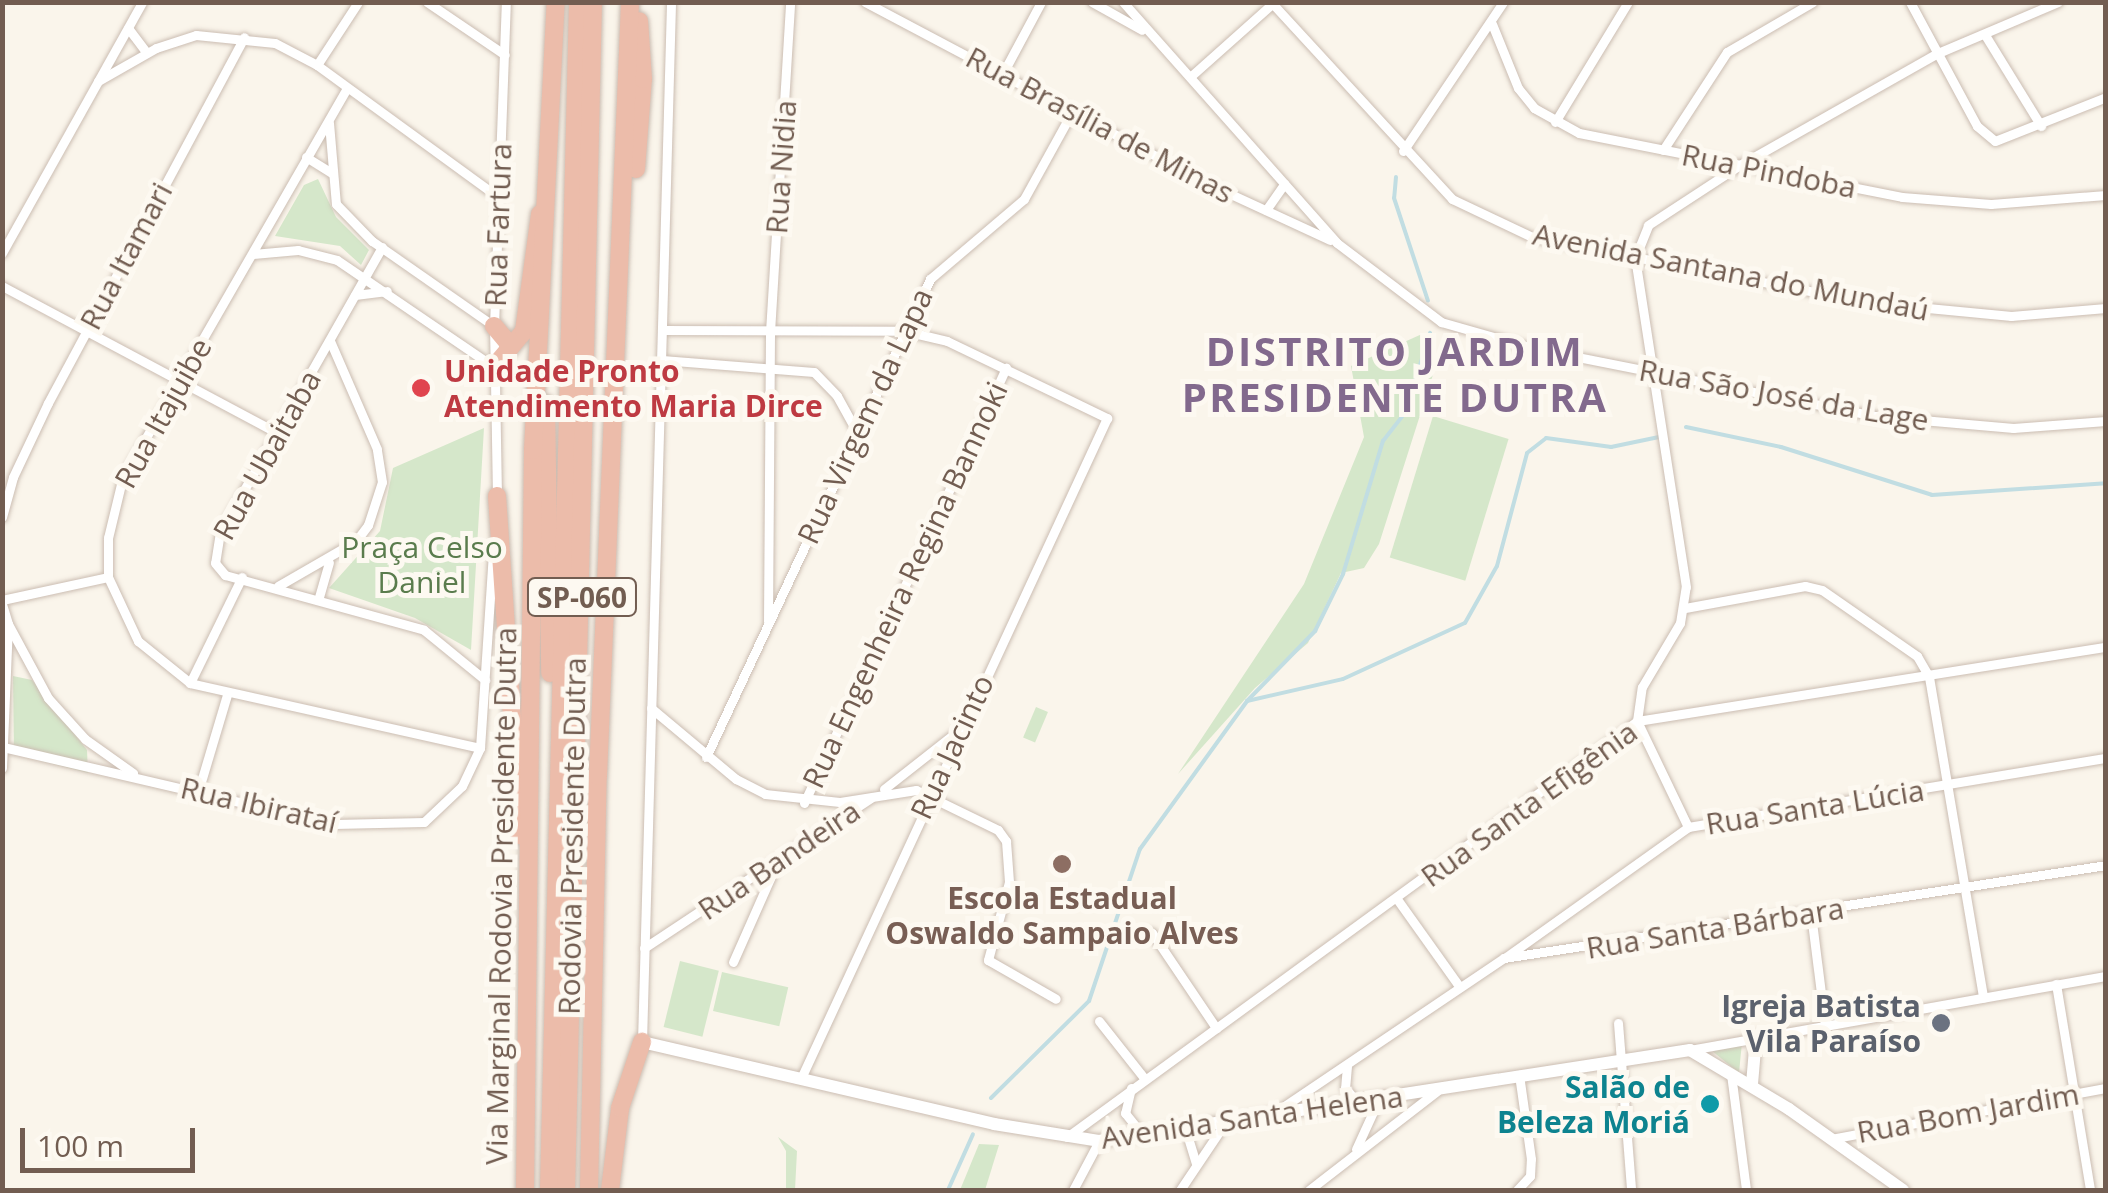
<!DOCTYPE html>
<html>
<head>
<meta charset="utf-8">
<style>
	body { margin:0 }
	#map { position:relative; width:2108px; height:1193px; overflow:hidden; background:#faf5eb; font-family:"Open Sans",sans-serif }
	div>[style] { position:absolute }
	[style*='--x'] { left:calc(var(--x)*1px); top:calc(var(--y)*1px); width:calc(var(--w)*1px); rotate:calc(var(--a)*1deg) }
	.green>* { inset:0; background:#d5e7ca; transform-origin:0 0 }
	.stream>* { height:4px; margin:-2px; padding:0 2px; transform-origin:2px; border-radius:2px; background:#c1dde2 }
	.roads { filter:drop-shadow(0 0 2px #cbbdb2) drop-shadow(0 0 2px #cbbdb2) }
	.street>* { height:9px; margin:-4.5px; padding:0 4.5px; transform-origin:4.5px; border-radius:4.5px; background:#fff }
	.secondary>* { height:12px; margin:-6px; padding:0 6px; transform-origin:6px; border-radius:6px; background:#fff }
	.highway>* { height:18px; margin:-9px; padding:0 9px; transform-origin:9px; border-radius:9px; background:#ecbcaa }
	.dots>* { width:28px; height:28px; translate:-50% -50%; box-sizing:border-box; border:5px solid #fdf9f1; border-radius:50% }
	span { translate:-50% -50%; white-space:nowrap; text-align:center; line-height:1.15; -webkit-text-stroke:10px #fdf9f1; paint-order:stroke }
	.shield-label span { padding:2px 8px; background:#fdf9f1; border:2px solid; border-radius:8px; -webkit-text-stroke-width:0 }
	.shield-label { font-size:28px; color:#725d51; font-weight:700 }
	.street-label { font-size:30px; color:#725d51 }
	.health-label { font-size:30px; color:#be3a42; font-weight:700 }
	.left { translate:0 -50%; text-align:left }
	.park-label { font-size:30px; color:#5a7c4d }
	.education-label { font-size:30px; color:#785e54; font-weight:700 }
	.worship-label { font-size:30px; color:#5b616d; font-weight:700 }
	.right { translate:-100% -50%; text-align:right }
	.culture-label { font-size:30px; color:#0d838f; font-weight:700 }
	.district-label { font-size:40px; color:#82698d; font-weight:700; letter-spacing:2.5px }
	.frame { position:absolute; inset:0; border:5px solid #725d51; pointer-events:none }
	.scale { position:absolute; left:20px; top:1128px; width:175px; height:45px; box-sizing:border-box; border:5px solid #725d51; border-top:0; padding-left:12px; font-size:30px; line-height:35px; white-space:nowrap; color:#725d51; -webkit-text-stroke:8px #fdf9f1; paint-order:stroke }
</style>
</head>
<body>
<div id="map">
	<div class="green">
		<div style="clip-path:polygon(318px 179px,336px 217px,369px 250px,361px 265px,340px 246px,275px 236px,304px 185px)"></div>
		<div style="clip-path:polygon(1422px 334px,1437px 362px,1379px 544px,1364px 568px,1341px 573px,1308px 643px,1255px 688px,1178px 774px,1304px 584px,1364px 437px,1351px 366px)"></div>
		<div style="left:1433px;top:416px;width:79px;height:148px;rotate:17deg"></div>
		<div style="clip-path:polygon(484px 428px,471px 650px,415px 618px,329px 588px,380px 531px,393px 468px)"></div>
		<div style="clip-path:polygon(13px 676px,32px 680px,87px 750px,88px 773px,14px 754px)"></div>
		<div style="left:1036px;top:707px;width:13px;height:33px;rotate:23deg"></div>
		<div style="left:680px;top:961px;width:40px;height:68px;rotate:14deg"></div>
		<div style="left:722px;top:972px;width:68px;height:40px;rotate:13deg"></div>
		<div style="clip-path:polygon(1742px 1042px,1739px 1073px,1711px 1050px)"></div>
		<div style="clip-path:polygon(778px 1137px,797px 1151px,795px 1190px,786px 1190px,786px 1151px)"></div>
		<div style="clip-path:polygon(979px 1144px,999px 1145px,985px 1190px,960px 1190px)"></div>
	</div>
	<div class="stream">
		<div style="--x:1396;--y:177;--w:21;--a:95"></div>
		<div style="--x:1394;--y:198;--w:108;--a:71.7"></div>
		<div style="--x:1686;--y:427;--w:97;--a:11.9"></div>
		<div style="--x:1781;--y:447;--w:158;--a:17.6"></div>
		<div style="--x:1932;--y:495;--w:174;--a:-3.9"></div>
		<div style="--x:1247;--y:701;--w:98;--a:-45.8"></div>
		<div style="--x:1315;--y:631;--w:64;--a:-63.8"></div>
		<div style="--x:1343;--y:574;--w:139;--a:-73.3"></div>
		<div style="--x:1383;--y:441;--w:36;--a:-52"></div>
		<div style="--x:1405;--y:413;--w:84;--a:-72.6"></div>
		<div style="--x:991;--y:1098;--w:138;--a:-44.7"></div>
		<div style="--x:1089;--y:1001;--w:160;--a:-71.5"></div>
		<div style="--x:1140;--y:849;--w:183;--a:-54.1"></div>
		<div style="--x:1247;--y:701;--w:98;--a:-12.9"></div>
		<div style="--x:1343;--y:679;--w:134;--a:-24.7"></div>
		<div style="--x:1465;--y:623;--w:65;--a:-60.7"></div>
		<div style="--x:1497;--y:566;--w:117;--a:-75.1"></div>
		<div style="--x:1527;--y:453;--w:24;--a:-38"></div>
		<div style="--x:1546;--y:438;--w:66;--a:7.9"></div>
		<div style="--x:1611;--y:447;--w:49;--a:-11.8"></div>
		<div style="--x:948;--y:1190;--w:61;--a:-65.9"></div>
	</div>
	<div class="roads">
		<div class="street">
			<div style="--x:427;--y:2;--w:94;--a:34.2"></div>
			<div style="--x:865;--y:2;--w:391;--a:27.9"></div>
			<div style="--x:1211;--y:185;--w:131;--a:24.8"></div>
			<div style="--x:1092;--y:2;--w:57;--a:29.2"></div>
			<div style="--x:1123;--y:2;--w:322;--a:48.4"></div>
			<div style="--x:1337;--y:243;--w:131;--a:37.2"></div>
			<div style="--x:1441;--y:322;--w:95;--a:15.9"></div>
			<div style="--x:1532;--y:348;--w:351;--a:11.2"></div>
			<div style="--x:1876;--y:416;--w:138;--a:5"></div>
			<div style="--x:2013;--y:428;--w:93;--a:-4.3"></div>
			<div style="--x:1271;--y:2;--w:268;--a:47.4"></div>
			<div style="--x:1452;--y:199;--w:89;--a:25.4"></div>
			<div style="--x:1532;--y:237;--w:339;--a:11"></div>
			<div style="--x:1865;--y:302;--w:147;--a:5.5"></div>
			<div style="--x:2011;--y:316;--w:95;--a:-4.8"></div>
			<div style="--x:1910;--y:2;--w:141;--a:61.6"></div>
			<div style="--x:1977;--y:126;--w:23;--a:40"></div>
			<div style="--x:1995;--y:141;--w:119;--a:-21.6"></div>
			<div style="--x:1492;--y:24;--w:69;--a:67.9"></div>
			<div style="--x:1518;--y:88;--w:26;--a:51"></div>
			<div style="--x:1534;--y:108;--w:51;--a:29.1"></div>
			<div style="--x:1579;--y:133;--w:329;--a:11.2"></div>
			<div style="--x:1902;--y:197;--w:89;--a:4.5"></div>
			<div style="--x:1991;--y:204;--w:115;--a:-4.5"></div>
			<div style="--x:128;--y:28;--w:31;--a:53"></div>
			<div style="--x:1985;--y:35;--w:107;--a:58.4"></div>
			<div style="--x:317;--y:65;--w:75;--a:-56.9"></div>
			<div style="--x:1003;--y:73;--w:81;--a:-61.8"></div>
			<div style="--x:1190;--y:77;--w:111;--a:-41.7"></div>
			<div style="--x:98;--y:81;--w:67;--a:-29.6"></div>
			<div style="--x:156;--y:48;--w:42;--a:-18"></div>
			<div style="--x:196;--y:35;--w:79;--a:5.8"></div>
			<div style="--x:275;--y:43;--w:47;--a:27.6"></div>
			<div style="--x:317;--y:65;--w:224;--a:36.1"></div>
			<div style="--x:347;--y:88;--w:452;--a:119.9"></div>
			<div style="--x:122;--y:480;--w:60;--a:103.6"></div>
			<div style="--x:108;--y:538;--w:39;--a:90"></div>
			<div style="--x:108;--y:577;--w:71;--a:64.9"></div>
			<div style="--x:138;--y:641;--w:67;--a:38.9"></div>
			<div style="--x:190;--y:683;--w:297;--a:12.6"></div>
			<div style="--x:1555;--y:122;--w:140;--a:-58.7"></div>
			<div style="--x:329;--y:123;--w:81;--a:85.1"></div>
			<div style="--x:336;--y:204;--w:52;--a:45.8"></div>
			<div style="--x:372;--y:241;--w:149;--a:34.9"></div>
			<div style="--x:1663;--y:150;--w:117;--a:-56.9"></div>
			<div style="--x:1727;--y:52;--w:99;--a:-30.2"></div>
			<div style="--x:1403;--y:151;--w:179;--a:-56.1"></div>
			<div style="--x:306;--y:157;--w:31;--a:32"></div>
			<div style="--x:1266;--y:210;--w:32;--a:-55"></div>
			<div style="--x:382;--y:247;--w:328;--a:119.6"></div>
			<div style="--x:220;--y:532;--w:31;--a:99"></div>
			<div style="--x:215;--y:563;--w:16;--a:50"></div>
			<div style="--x:225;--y:575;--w:206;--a:15.4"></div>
			<div style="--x:424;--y:630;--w:79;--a:39.3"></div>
			<div style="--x:2;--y:253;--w:287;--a:-60.8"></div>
			<div style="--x:253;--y:254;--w:45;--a:-5.1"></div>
			<div style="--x:298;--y:250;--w:40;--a:14.4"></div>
			<div style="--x:337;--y:260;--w:190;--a:34.3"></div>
			<div style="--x:2;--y:286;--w:312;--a:28.1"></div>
			<div style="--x:355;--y:295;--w:32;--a:-7"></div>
			<div style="--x:662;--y:330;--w:243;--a:0.2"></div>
			<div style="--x:905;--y:331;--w:43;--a:13.4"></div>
			<div style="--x:947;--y:341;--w:178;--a:25.7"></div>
			<div style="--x:1107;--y:418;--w:727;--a:114.87"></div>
			<div style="--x:662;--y:360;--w:152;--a:4.5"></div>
			<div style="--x:814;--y:372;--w:33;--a:46"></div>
			<div style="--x:837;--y:396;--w:43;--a:61.1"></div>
			<div style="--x:497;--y:496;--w:170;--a:-91"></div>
			<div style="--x:494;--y:326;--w:324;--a:-87.9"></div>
			<div style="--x:2;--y:517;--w:41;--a:-74.6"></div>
			<div style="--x:13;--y:477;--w:82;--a:-64.7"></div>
			<div style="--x:48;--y:403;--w:415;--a:-61.8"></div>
			<div style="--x:278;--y:586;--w:90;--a:-30"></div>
			<div style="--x:356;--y:541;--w:20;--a:-53"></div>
			<div style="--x:368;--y:525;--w:45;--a:-72"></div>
			<div style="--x:382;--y:482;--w:33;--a:-99"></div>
			<div style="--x:377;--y:449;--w:118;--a:-113.5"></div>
			<div style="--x:319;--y:597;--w:36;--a:-74"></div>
			<div style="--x:2;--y:600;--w:108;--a:-12.2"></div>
			<div style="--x:2;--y:604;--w:21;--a:73"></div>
			<div style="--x:8;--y:624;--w:144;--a:92.4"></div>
			<div style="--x:1685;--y:608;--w:122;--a:-10.4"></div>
			<div style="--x:1805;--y:586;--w:17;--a:13"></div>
			<div style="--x:1822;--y:590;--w:116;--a:34.8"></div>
			<div style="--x:1917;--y:656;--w:24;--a:60"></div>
			<div style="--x:1929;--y:677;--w:325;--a:80.4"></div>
			<div style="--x:768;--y:621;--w:289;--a:-89.6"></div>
			<div style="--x:770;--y:332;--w:331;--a:-86.5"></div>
			<div style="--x:8;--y:624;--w:84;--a:61.6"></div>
			<div style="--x:48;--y:698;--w:55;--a:47.9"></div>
			<div style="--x:85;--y:739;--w:59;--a:35.3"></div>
			<div style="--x:190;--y:683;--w:118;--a:-63.9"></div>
			<div style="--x:651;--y:708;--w:111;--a:39.9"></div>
			<div style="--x:736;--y:779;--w:33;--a:27"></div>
			<div style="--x:765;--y:794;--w:75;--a:6.1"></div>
			<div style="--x:840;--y:802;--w:77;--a:-9"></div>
			<div style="--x:916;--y:790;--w:91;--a:26"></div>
			<div style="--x:998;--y:830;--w:14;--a:54"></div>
			<div style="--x:1006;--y:841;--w:41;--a:85.8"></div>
			<div style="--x:1009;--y:882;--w:81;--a:105.1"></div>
			<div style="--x:988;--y:960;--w:78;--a:29.8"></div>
			<div style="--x:1637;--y:721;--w:34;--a:-82"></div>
			<div style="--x:1642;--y:687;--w:74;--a:-59.3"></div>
			<div style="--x:1680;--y:623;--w:36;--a:-81"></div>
			<div style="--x:1686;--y:587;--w:333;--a:-98.8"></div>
			<div style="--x:1635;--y:258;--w:35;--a:-68"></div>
			<div style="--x:1648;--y:225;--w:108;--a:-33.2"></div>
			<div style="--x:1738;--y:166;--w:230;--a:-29.5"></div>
			<div style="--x:1938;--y:53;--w:130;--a:-23"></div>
			<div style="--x:1637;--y:721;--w:118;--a:64.3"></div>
			<div style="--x:3;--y:747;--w:340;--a:13.1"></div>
			<div style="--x:334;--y:824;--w:90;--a:-1.3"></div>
			<div style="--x:424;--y:822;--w:52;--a:-43.5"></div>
			<div style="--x:462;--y:786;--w:42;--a:-64.7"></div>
			<div style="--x:480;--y:748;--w:197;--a:-86.2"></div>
			<div style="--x:706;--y:757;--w:528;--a:-64.89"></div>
			<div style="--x:930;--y:279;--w:123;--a:-40.4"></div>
			<div style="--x:1024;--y:199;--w:99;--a:-61.1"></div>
			<div style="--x:884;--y:789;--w:89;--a:-38.2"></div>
			<div style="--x:198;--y:792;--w:101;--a:-73.4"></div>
			<div style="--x:804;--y:803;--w:480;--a:-65.1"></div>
			<div style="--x:1397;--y:899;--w:107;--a:54.5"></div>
			<div style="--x:1811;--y:914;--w:112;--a:82.8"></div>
			<div style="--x:1142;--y:932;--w:10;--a:6"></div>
			<div style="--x:1152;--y:933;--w:115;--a:56"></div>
			<div style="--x:644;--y:948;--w:272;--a:-33.5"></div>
			<div style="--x:1506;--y:957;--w:224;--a:-35.5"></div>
			<div style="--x:1688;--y:827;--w:424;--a:-9.4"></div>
			<div style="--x:733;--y:962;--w:104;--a:-66.1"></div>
			<div style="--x:2056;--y:984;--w:209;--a:80.6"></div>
			<div style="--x:1099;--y:1021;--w:73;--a:51.7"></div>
			<div style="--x:1618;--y:1023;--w:168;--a:85.5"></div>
			<div style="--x:642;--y:1042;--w:1040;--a:-88.4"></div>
			<div style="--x:1690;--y:1050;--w:423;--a:-10.1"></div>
			<div style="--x:1347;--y:1066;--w:22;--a:95"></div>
			<div style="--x:1345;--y:1088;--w:21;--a:49"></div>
			<div style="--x:1731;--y:1074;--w:117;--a:82.6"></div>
			<div style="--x:1131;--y:1088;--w:26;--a:103"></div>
			<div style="--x:1125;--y:1113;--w:28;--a:51"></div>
			<div style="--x:1277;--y:1111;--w:274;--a:-34"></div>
			<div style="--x:1504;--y:958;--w:609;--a:-8.78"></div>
			<div style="--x:1186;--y:1131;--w:34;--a:73"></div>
			<div style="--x:1067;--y:1137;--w:706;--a:-36.12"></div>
			<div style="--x:1637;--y:721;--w:475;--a:-9"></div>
			<div style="--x:1830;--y:1139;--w:281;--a:-10.5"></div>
			<div style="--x:1356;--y:1149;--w:53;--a:-65.4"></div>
			<div style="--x:1073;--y:1190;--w:55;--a:-62"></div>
			<div style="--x:1180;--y:1190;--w:77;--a:-56.1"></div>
			<div style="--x:1309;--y:1190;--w:162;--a:-37.7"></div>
			<div style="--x:1517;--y:1190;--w:19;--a:-47"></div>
			<div style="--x:1530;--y:1176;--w:17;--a:-87"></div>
			<div style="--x:1531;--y:1159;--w:85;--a:-98.1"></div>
		</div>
		<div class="secondary">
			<div style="--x:642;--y:1042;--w:361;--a:13.1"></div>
			<div style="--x:994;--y:1124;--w:106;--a:9.2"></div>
			<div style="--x:1099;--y:1141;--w:598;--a:-8.75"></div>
			<div style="--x:1690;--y:1050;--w:115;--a:30.8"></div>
			<div style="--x:1789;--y:1109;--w:140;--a:35.4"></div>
			<div style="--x:1752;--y:1084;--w:47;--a:-85.1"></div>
		</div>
		<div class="highway">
			<div style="--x:636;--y:169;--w:90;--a:-85.6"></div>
			<div style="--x:643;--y:79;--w:58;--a:-93.9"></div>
			<div style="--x:494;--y:326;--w:23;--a:50"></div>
			<div style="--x:494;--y:367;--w:47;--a:-50.2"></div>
			<div style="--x:524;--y:331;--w:118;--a:-82.2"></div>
			<div style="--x:546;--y:404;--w:269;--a:89.1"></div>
			<div style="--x:497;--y:496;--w:340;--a:86.1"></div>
			<div style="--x:525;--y:1190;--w:740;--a:-89.38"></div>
			<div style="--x:533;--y:450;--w:449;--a:-87.1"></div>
			<div style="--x:549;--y:1190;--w:1188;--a:-88.6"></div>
			<div style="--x:566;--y:1190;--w:1188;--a:-88.7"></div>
			<div style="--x:589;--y:1190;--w:414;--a:-88.8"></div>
			<div style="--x:598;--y:776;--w:775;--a:-87.63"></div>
			<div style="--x:610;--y:1190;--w:83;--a:-83"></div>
			<div style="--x:620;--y:1108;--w:70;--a:-71.6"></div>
		</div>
	</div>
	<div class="dots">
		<div style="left:421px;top:388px;background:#e0444e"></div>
		<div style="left:1062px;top:864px;background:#8d6e63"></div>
		<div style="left:1941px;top:1023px;background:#6b7280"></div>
		<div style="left:1710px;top:1104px;background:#0f9aa8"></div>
	</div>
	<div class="shield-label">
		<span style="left:582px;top:597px">SP-060</span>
	</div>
	<div class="street-label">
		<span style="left:1100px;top:125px;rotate:28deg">Rua Brasília de Minas</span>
		<span style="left:781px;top:167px;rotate:-86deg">Rua Nidia</span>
		<span style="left:1769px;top:171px;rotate:11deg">Rua Pindoba</span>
		<span style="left:498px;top:225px;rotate:-88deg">Rua Fartura</span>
		<span style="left:126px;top:256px;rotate:-62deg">Rua Itamari</span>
		<span style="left:1731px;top:272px;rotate:11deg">Avenida Santana do Mundaú</span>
		<span style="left:1784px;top:395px;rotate:10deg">Rua São José da Lage</span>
		<span style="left:163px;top:413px;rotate:-61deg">Rua Itajuibe</span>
		<span style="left:865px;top:416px;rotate:-65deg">Rua Virgem da Lapa</span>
		<span style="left:267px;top:455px;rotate:-61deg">Rua Ubaitaba</span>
		<span style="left:905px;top:585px;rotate:-65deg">Rua Engenheira Regina Bannoki</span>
		<span style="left:952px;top:747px;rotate:-65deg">Rua Jacinto</span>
		<span style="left:1529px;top:804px;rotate:-36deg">Rua Santa Efigênia</span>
		<span style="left:259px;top:805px;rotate:13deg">Rua Ibirataí</span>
		<span style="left:1815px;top:807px;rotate:-9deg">Rua Santa Lúcia</span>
		<span style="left:572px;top:836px;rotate:-89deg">Rodovia Presidente Dutra</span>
		<span style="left:779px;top:860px;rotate:-34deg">Rua Bandeira</span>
		<span style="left:501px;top:896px;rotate:-89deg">Via Marginal Rodovia Presidente Dutra</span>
		<span style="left:1715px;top:928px;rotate:-9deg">Rua Santa Bárbara</span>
		<span style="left:1968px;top:1113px;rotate:-10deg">Rua Bom Jardim</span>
		<span style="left:1252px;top:1117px;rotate:-8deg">Avenida Santa Helena</span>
	</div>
	<div class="health-label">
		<span class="left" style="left:444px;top:388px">Unidade Pronto<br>Atendimento Maria Dirce</span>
	</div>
	<div class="park-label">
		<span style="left:422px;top:564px">Praça Celso<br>Daniel</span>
	</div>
	<div class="education-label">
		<span style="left:1062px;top:915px">Escola Estadual<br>Oswaldo Sampaio Alves</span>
	</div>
	<div class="worship-label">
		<span class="right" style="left:1921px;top:1023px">Igreja Batista<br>Vila Paraíso</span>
	</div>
	<div class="culture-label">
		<span class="right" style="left:1690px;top:1104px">Salão de<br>Beleza Moriá</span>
	</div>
	<div class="district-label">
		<span style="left:1395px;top:374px">DISTRITO JARDIM<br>PRESIDENTE DUTRA</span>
	</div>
	<div class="frame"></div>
	<div class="scale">100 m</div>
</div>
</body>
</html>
